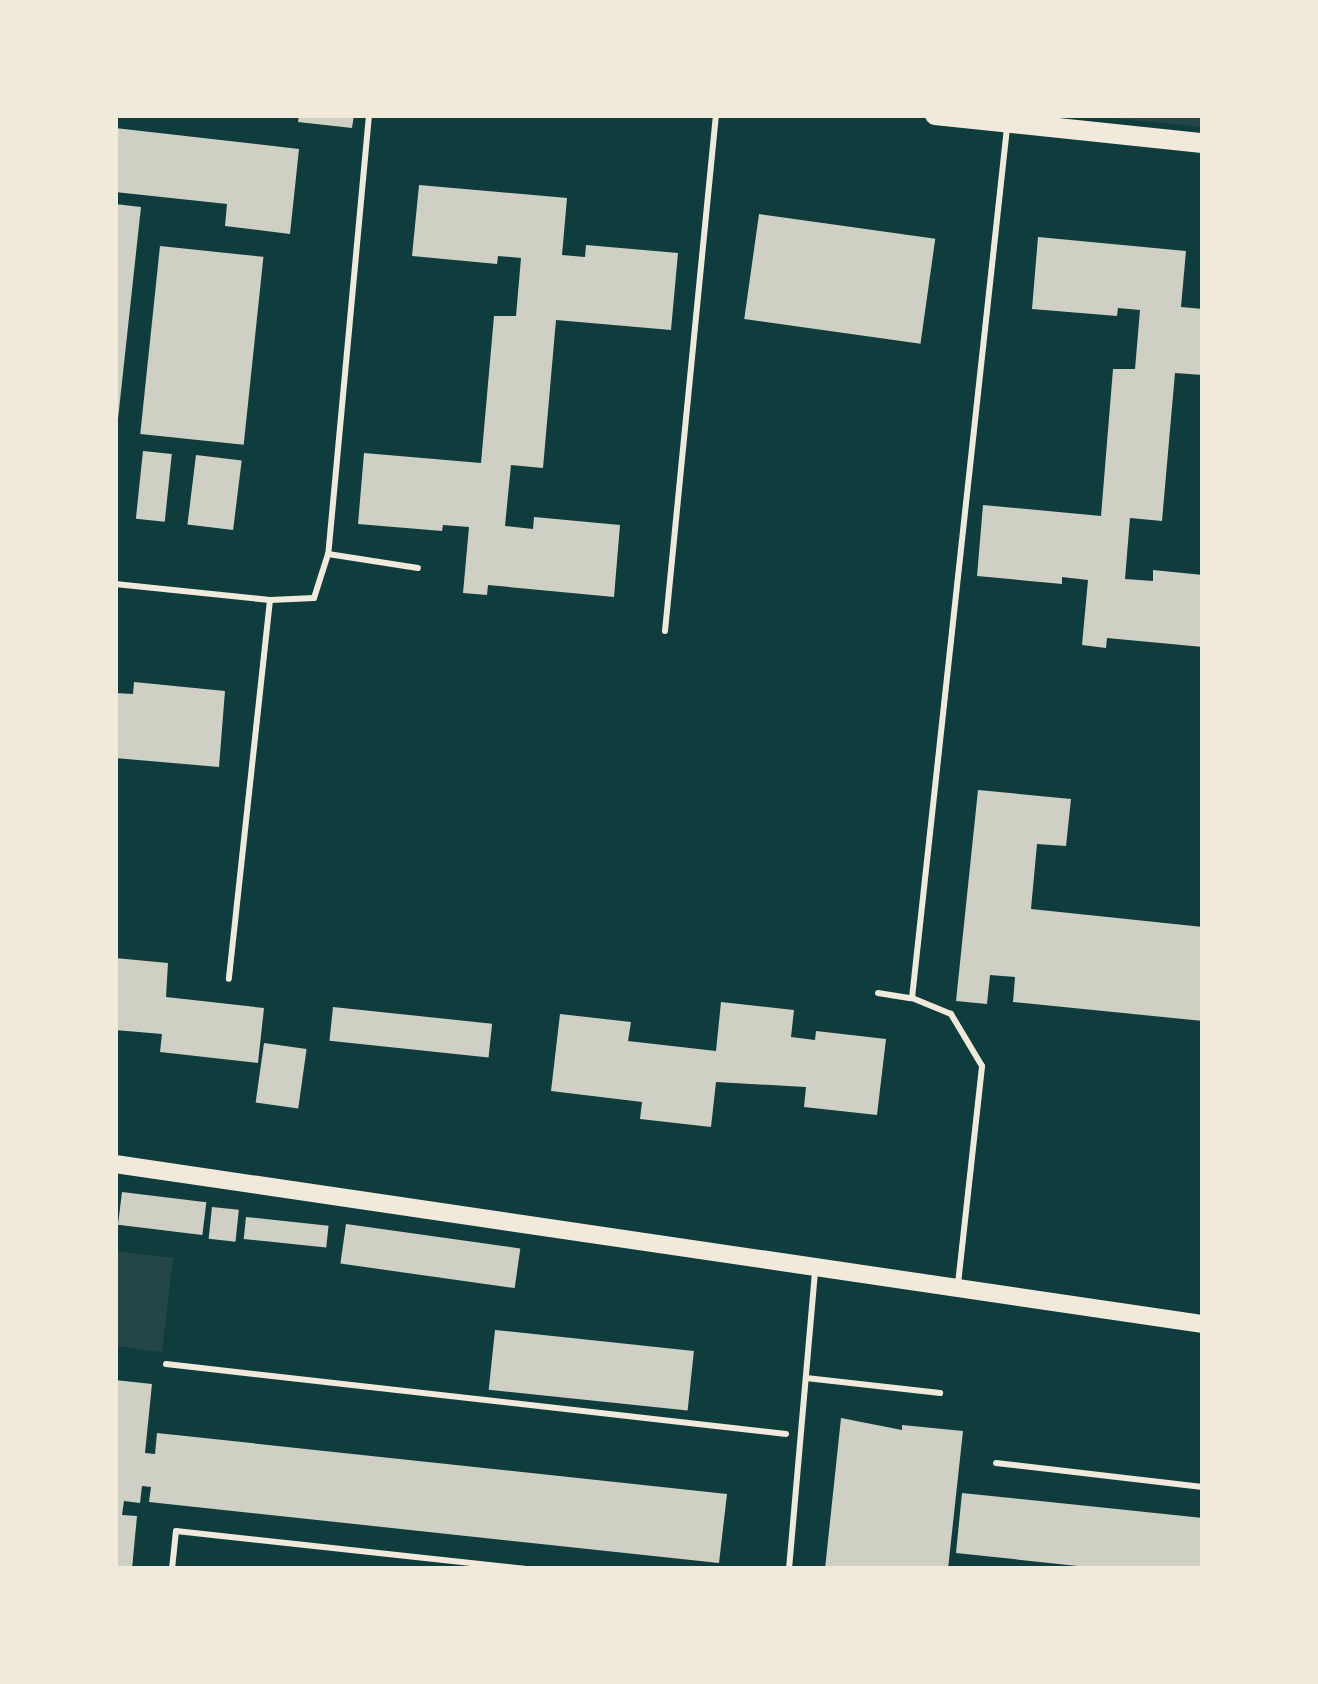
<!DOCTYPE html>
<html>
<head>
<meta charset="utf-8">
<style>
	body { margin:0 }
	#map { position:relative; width:1318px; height:1684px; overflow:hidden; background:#0f3d3e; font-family:Ubuntu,sans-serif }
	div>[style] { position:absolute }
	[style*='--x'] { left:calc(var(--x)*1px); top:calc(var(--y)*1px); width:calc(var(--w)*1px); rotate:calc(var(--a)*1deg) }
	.green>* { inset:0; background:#244646 }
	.building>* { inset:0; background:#cfcfc3; transform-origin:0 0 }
	.path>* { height:6px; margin:-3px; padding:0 3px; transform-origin:3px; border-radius:3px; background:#f1e9da }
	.service>* { height:6px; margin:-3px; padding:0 3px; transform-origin:3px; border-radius:3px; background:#f1e9da }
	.tertiary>* { height:18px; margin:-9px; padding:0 9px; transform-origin:9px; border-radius:9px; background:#f1e9da }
	.secondary>* { height:20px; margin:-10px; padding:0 10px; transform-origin:10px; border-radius:10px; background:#f1e9da }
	span { translate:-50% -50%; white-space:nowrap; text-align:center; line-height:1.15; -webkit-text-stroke:8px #f1e9da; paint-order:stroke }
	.frame { position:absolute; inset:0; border:118px solid #f1e9da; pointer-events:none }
</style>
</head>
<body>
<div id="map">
	<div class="green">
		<div style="clip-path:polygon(1082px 115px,1203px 115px,1203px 127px)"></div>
		<div style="clip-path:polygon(115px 1251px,173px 1258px,162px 1352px,115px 1346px)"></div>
	</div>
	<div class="building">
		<div style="clip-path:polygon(299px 115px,354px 115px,352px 128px,298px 122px)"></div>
		<div style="clip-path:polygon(115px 128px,299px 149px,290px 234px,225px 226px,227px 204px,115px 192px)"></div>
		<div style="clip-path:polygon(419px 185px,567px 198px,562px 255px,585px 257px,586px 245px,678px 253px,671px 330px,556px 320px,543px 468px,511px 465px,505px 526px,533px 529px,534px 517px,620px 525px,614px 597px,488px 585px,487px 595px,463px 593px,469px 527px,443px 525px,442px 531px,358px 524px,364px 453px,481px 463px,494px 316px,516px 316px,521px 258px,498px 256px,497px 264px,412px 256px)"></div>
		<div style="clip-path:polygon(115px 204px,141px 207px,118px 419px,115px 419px)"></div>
		<div style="left:759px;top:214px;width:178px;height:106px;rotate:8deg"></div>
		<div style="clip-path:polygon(1038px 237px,1186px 251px,1181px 307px,1203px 309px,1203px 375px,1175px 373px,1162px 521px,1130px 518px,1125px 579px,1153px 581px,1153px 570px,1203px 575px,1203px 647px,1107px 638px,1106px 648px,1082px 645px,1088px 580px,1062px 577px,1062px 584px,977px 576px,983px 505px,1101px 516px,1113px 369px,1135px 369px,1140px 310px,1118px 308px,1117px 316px,1032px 309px)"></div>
		<div style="left:160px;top:246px;width:104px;height:189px;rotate:6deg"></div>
		<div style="left:143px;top:451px;width:29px;height:68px;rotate:6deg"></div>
		<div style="left:196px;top:455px;width:46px;height:70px;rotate:7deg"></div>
		<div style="clip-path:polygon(134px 682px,225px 691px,219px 767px,115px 758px,115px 693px,133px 694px)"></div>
		<div style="clip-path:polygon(978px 790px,1071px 799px,1066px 846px,1037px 844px,1031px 909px,1203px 927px,1203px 1021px,1013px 1002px,1015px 977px,990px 975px,987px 1004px,956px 1001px)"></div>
		<div style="clip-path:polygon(115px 958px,168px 963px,166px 997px,264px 1008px,258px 1063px,160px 1052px,162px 1034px,115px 1030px)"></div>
		<div style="clip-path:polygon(721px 1002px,794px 1010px,791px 1037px,815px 1040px,816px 1031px,886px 1039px,877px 1115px,804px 1107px,806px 1087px,716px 1082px,711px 1127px,640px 1119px,642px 1102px,551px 1091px,560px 1014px,631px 1022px,628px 1041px,716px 1051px)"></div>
		<div style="left:333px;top:1007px;width:160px;height:34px;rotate:6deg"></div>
		<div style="left:264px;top:1043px;width:43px;height:60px;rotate:8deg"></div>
		<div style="left:122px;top:1192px;width:85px;height:33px;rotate:7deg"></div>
		<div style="left:212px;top:1207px;width:27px;height:32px;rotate:6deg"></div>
		<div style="left:246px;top:1217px;width:83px;height:22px;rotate:6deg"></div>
		<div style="left:346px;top:1224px;width:176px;height:40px;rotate:8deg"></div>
		<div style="left:495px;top:1330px;width:200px;height:60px;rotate:6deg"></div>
		<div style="clip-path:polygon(115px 1380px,152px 1384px,145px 1453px,155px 1454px,157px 1433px,727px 1494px,719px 1563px,149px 1502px,151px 1487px,142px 1486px,140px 1503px,124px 1501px,122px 1515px,137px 1516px,132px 1569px,115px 1569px)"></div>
		<div style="clip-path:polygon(841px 1418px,902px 1430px,902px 1425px,963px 1431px,948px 1569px,825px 1569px)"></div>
		<div style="clip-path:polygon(962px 1493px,1203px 1518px,1203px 1569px,1106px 1569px,956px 1553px)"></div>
	</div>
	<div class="path">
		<div style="--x:166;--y:1364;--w:624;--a:6.44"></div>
	</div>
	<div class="service">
		<div style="--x:369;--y:115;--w:441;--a:95.3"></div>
		<div style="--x:328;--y:554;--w:91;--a:8.8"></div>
		<div style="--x:115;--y:584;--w:156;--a:5.9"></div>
		<div style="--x:270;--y:600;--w:381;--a:96.2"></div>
		<div style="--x:270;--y:600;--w:44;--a:-2.6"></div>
		<div style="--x:314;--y:598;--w:46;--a:-72.3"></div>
		<div style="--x:665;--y:631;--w:519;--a:-84.36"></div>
		<div style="--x:878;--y:993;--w:33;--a:9"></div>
		<div style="--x:958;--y:1284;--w:219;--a:-83.7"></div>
		<div style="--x:982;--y:1066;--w:61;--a:-120.8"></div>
		<div style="--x:951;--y:1014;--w:42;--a:-157.7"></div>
		<div style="--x:912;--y:998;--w:875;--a:-83.77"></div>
		<div style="--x:806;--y:1378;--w:135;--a:6.4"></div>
		<div style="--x:996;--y:1463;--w:208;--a:6.6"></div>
		<div style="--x:172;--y:1569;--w:38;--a:-84"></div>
		<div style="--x:176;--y:1531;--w:350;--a:6.2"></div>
		<div style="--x:789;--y:1569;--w:299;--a:-85"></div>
	</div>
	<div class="tertiary">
		<div style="--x:115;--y:1164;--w:1100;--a:8.37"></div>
	</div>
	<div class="secondary">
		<div style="--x:935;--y:115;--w:269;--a:6"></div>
	</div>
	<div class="frame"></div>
</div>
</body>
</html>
